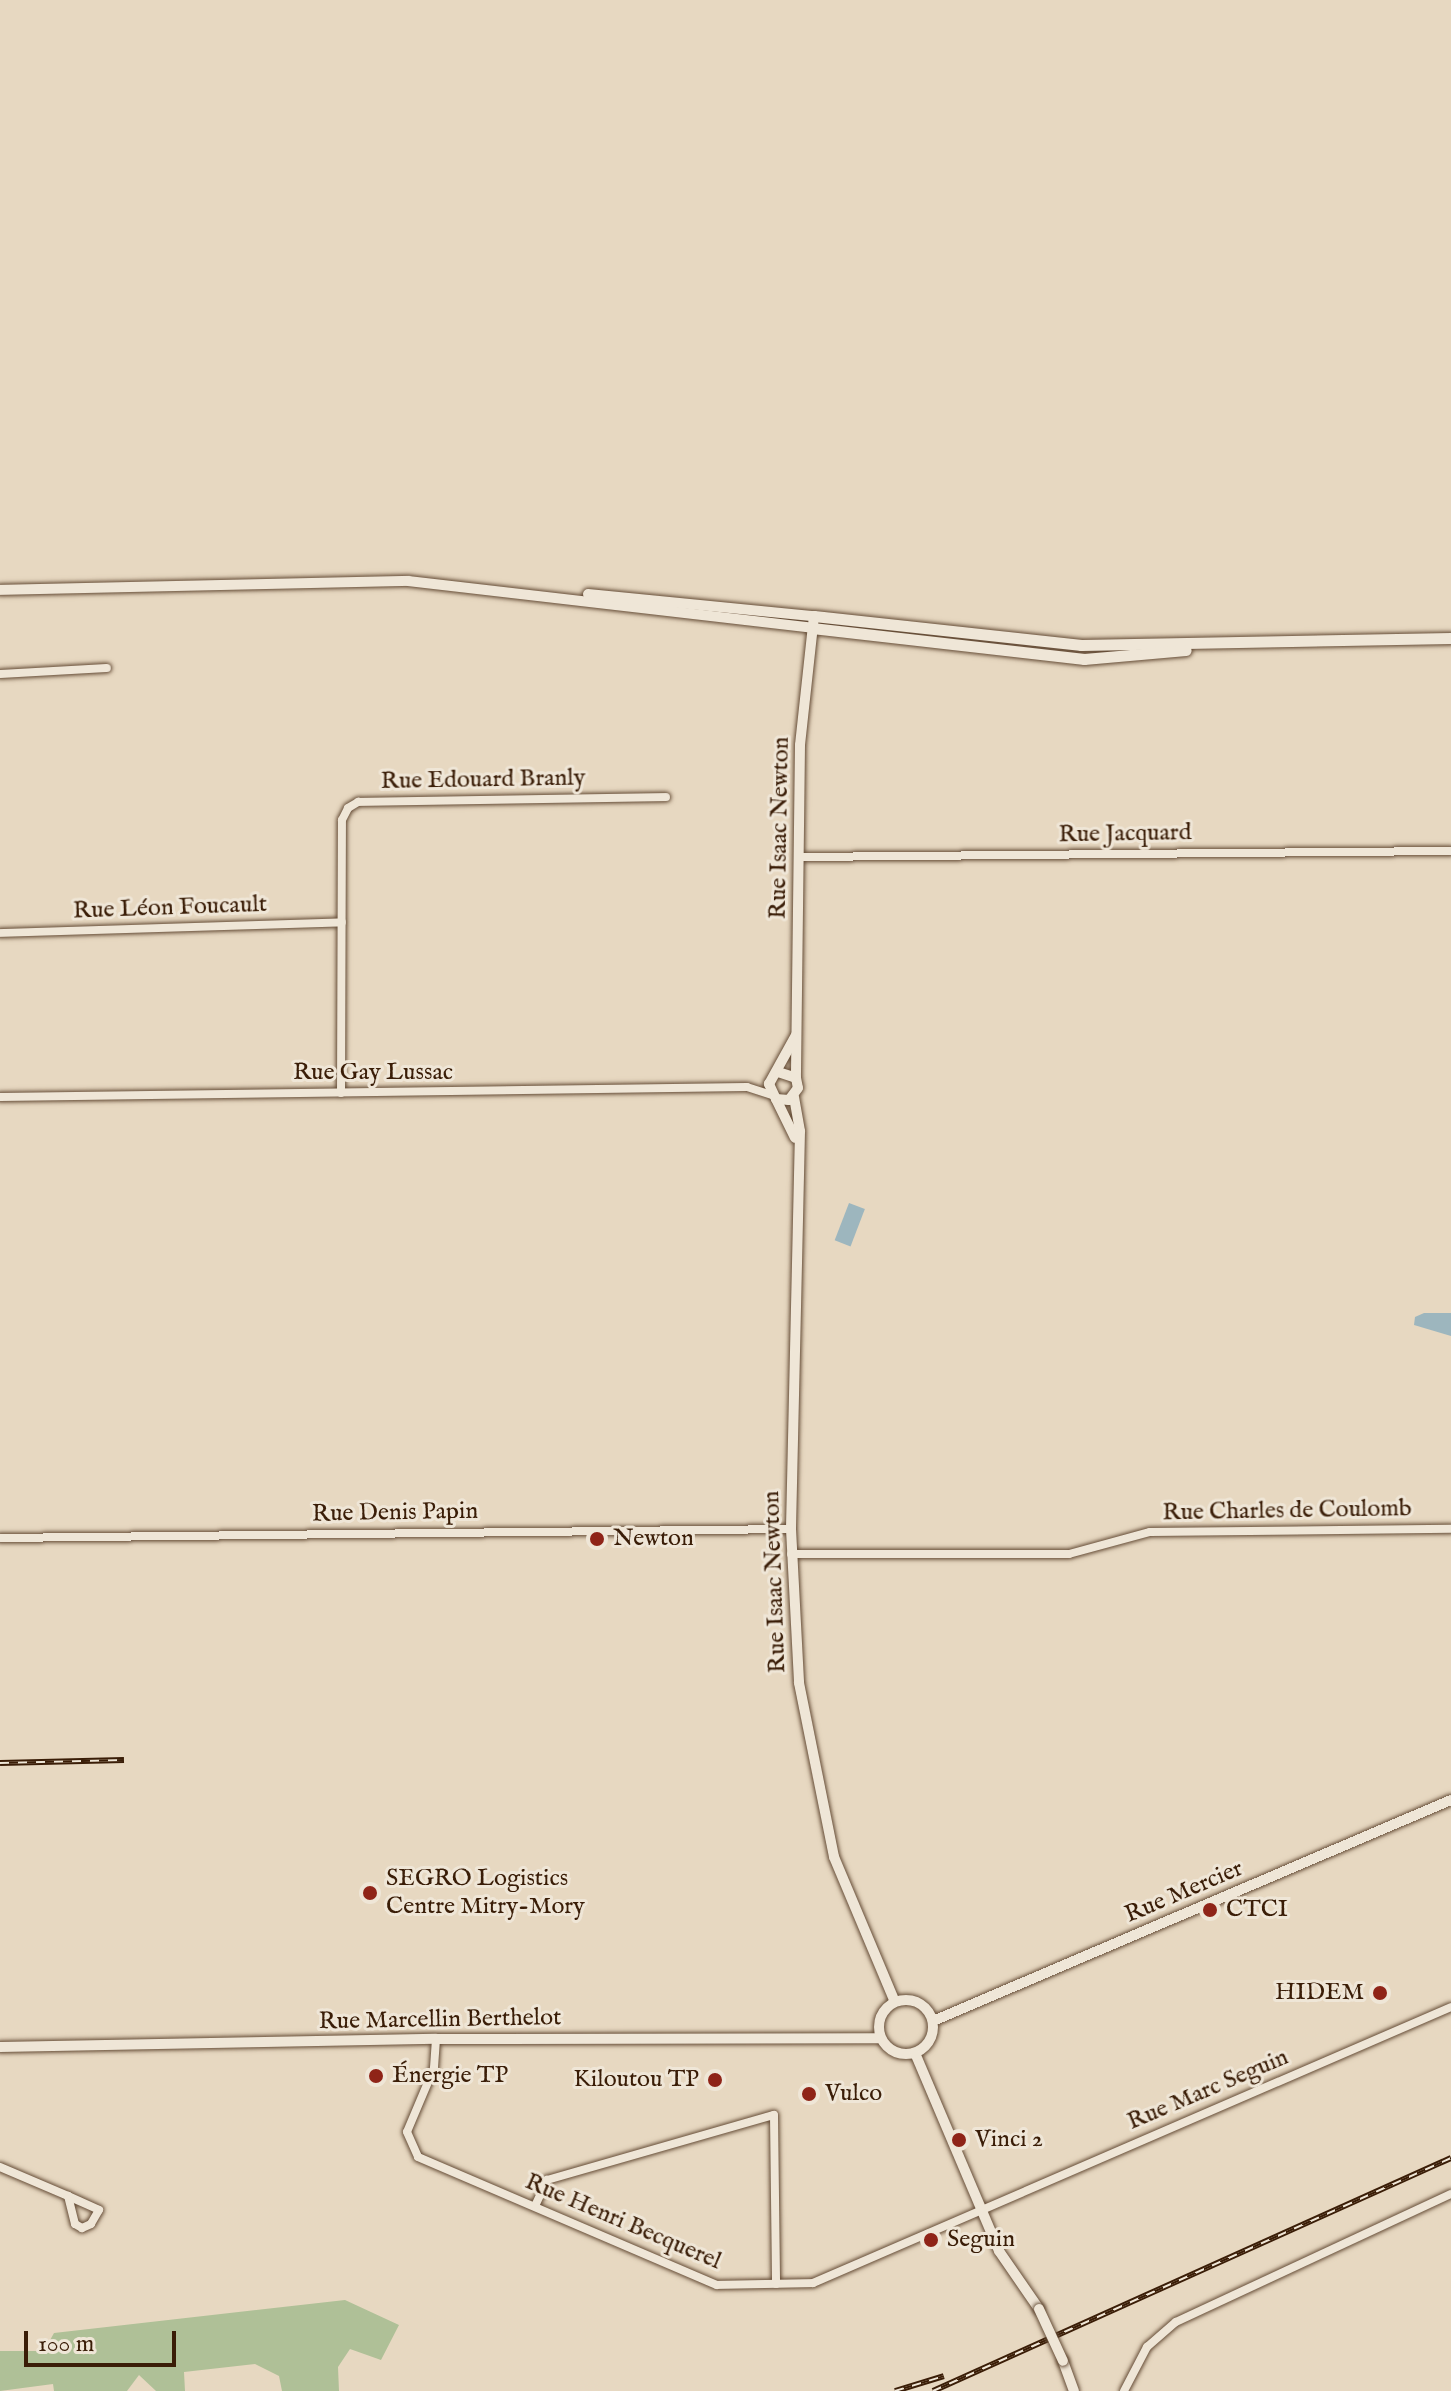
<!DOCTYPE html>
<html>
<head>
<meta charset="utf-8">
<style>
	body { margin:0 }
	#map { position:relative; width:1451px; height:2391px; overflow:hidden; background:#e7d8c1; font-family:"IM FELL English",serif }
	div>[style] { position:absolute }
	[style*='--x'] { left:calc(var(--x)*1px); top:calc(var(--y)*1px); width:calc(var(--w)*1px); rotate:calc(var(--a)*1deg) }
	.green>* { inset:0; background:#afc097 }
	.water>* { inset:0; background:#9db6be; transform-origin:0 0 }
	.roads { filter:drop-shadow(0 0 2px #654c36) drop-shadow(0 0 2px #654c36) }
	.minor>* { height:8px; margin:-4px; padding:0 4px; transform-origin:4px; border-radius:4px; background:#efe6d7 }
	.tertiary>* { height:10px; margin:-5px; padding:0 5px; transform-origin:5px; border-radius:5px; background:#efe6d7 }
	.tertiary>.ring { margin:-5px; padding:0; box-sizing:content-box; background:none; border:10px solid #efe6d7; border-radius:50% }
	.secondary>* { height:11px; margin:-5.5px; padding:0 5.5px; transform-origin:5.5px; border-radius:5.5px; background:#efe6d7 }
	.rail>* { height:6px; margin-top:-3px; transform-origin:0; background:repeating-linear-gradient(90deg,#efe6d7 0 9px,#3a1d07 0 18px); box-sizing:border-box; border-block:2px solid #3a1d07 }
	.bridges { filter:drop-shadow(0 0 2px #654c36) drop-shadow(0 0 2px #654c36) }
	.tertiary-bridge>* { height:10px; margin:-5px; padding:0 5px; transform-origin:5px; border-radius:5px; background:#efe6d7 }
	.dots>* { width:22px; height:22px; translate:-50% -50%; box-sizing:border-box; border:4px solid #efe6d7; border-radius:50% }
	span { translate:-50% -50%; white-space:nowrap; text-align:center; line-height:1.15; -webkit-text-stroke:6px #efe6d7; paint-order:stroke }
	.street-label { font-size:24px; color:#3a1d07 }
	.poi-label { font-size:24px; color:#3a1d07 }
	.left { translate:0 -50%; text-align:left }
	.right { translate:-100% -50%; text-align:right }
	.scale { position:absolute; left:24px; top:2331px; width:152px; height:36px; box-sizing:border-box; border:4px solid #3a1d07; border-top:0; padding-left:10px; font-size:24px; line-height:28px; white-space:nowrap; color:#3a1d07; -webkit-text-stroke:6px #efe6d7; paint-order:stroke }
</style>
</head>
<body>
<div id="map">
	<div class="green">
		<div style="clip-path:polygon(345px 2300px,399px 2325px,381px 2360px,350px 2349px,338px 2367px,339px 2391px,282px 2391px,279px 2376px,255px 2364px,184px 2372px,185px 2391px,156px 2391px,139px 2375px,127px 2391px,54px 2391px,53px 2384px,0 2391px,0 2351px,44px 2351px,54px 2333px)"></div>
	</div>
	<div class="water">
		<div style="left:849px;top:1203px;width:17px;height:40px;rotate:21deg"></div>
		<div style="clip-path:polygon(1424px 1313px,1451px 1313px,1451px 1336px,1414px 1325px,1415px 1317px)"></div>
	</div>
	<div class="roads">
		<div class="minor">
			<div style="--x:0;--y:674;--w:107;--a:-3.2"></div>
			<div style="--x:800;--y:857;--w:651;--a:-0.53"></div>
			<div style="--x:0;--y:933;--w:342;--a:-1.8"></div>
			<div style="--x:341;--y:1093;--w:273;--a:-89.8"></div>
			<div style="--x:342;--y:820;--w:13;--a:-63"></div>
			<div style="--x:348;--y:808;--w:12;--a:-31"></div>
			<div style="--x:358;--y:802;--w:308;--a:-0.9"></div>
			<div style="--x:0;--y:1097;--w:747;--a:-0.77"></div>
			<div style="--x:747;--y:1087;--w:26;--a:18"></div>
			<div style="--x:0;--y:1538;--w:791;--a:-0.65"></div>
			<div style="--x:791;--y:1554;--w:278;--a:0"></div>
			<div style="--x:1069;--y:1554;--w:84;--a:-15.2"></div>
			<div style="--x:1150;--y:1532;--w:301;--a:-0.6"></div>
			<div style="--x:436;--y:2039;--w:29;--a:94"></div>
			<div style="--x:434;--y:2068;--w:69;--a:112.9"></div>
			<div style="--x:407;--y:2132;--w:27;--a:66"></div>
			<div style="--x:418;--y:2157;--w:325;--a:23.2"></div>
			<div style="--x:717;--y:2285;--w:96;--a:-1.2"></div>
			<div style="--x:813;--y:2283;--w:695;--a:-23.39"></div>
			<div style="--x:0;--y:2167;--w:74;--a:23.1"></div>
			<div style="--x:68;--y:2196;--w:34;--a:24"></div>
			<div style="--x:99;--y:2210;--w:16;--a:120"></div>
			<div style="--x:91;--y:2224;--w:10;--a:156"></div>
			<div style="--x:82;--y:2228;--w:8;--a:-150"></div>
			<div style="--x:75;--y:2224;--w:29;--a:-104"></div>
			<div style="--x:535;--y:2206;--w:29;--a:-65"></div>
			<div style="--x:547;--y:2180;--w:236;--a:-16"></div>
			<div style="--x:774;--y:2115;--w:169;--a:89.3"></div>
			<div style="--x:1124;--y:2391;--w:50;--a:-62.4"></div>
			<div style="--x:1147;--y:2347;--w:38;--a:-41"></div>
			<div style="--x:1176;--y:2322;--w:303;--a:-25"></div>
		</div>
		<div class="tertiary">
			<div style="--x:0;--y:590;--w:408;--a:-1.3"></div>
			<div style="--x:408;--y:581;--w:407;--a:6.6"></div>
			<div style="--x:588;--y:594;--w:227;--a:5.6"></div>
			<div style="--x:814;--y:616;--w:130;--a:96.2"></div>
			<div style="--x:800;--y:745;--w:333;--a:90.7"></div>
			<div style="--x:778;--y:1072;--w:19;--a:18"></div>
			<div style="--x:796;--y:1078;--w:10;--a:79"></div>
			<div style="--x:798;--y:1088;--w:15;--a:127"></div>
			<div style="--x:789;--y:1100;--w:13;--a:-176"></div>
			<div style="--x:776;--y:1099;--w:17;--a:-115"></div>
			<div style="--x:769;--y:1084;--w:56;--a:-61.1"></div>
			<div style="--x:794;--y:1097;--w:35;--a:80"></div>
			<div style="--x:800;--y:1131;--w:398;--a:91.3"></div>
			<div style="--x:791;--y:1529;--w:154;--a:87"></div>
			<div style="--x:799;--y:1683;--w:177;--a:78.6"></div>
			<div style="--x:834;--y:1857;--w:157;--a:67.2"></div>
			<div style="--x:776;--y:1099;--w:43;--a:64"></div>
			<div class="ring" style="left:879px;top:2000px;width:44px;height:44px"></div>
			<div style="--x:933;--y:2021;--w:563;--a:-23.11"></div>
			<div style="--x:0;--y:2047;--w:436;--a:-1.1"></div>
			<div style="--x:436;--y:2039;--w:444;--a:-0.1"></div>
			<div style="--x:915;--y:2053;--w:215;--a:67"></div>
			<div style="--x:999;--y:2251;--w:70;--a:55.4"></div>
			<div style="--x:1063;--y:2361;--w:32;--a:70"></div>
		</div>
		<div class="secondary">
			<div style="--x:814;--y:616;--w:269;--a:6.2"></div>
			<div style="--x:1081;--y:645;--w:370;--a:-1.1"></div>
			<div style="--x:812;--y:628;--w:274;--a:6.5"></div>
			<div style="--x:1084;--y:659;--w:102;--a:-5"></div>
		</div>
	</div>
	<div class="rail">
		<div style="--x:0;--y:1763;--w:124;--a:-1.4"></div>
		<div style="--x:895;--y:2391;--w:51;--a:-17"></div>
		<div style="--x:933;--y:2391;--w:568;--a:-24.22"></div>
	</div>
	<div class="bridges">
		<div class="tertiary-bridge">
			<div style="--x:1039;--y:2309;--w:57;--a:65.2"></div>
		</div>
	</div>
	<div class="dots">
		<div style="left:597px;top:1539px;background:#8f2418"></div>
		<div style="left:370px;top:1893px;background:#8f2418"></div>
		<div style="left:1210px;top:1910px;background:#8f2418"></div>
		<div style="left:1380px;top:1993px;background:#8f2418"></div>
		<div style="left:376px;top:2076px;background:#8f2418"></div>
		<div style="left:715px;top:2080px;background:#8f2418"></div>
		<div style="left:809px;top:2094px;background:#8f2418"></div>
		<div style="left:959px;top:2140px;background:#8f2418"></div>
		<div style="left:931px;top:2240px;background:#8f2418"></div>
	</div>
	<div class="street-label">
		<span style="left:483px;top:780px;rotate:-1deg">Rue Edouard Branly</span>
		<span style="left:780px;top:828px;rotate:-89deg">Rue Isaac Newton</span>
		<span style="left:1125px;top:834px;rotate:-1deg">Rue Jacquard</span>
		<span style="left:170px;top:908px;rotate:-2deg">Rue Léon Foucault</span>
		<span style="left:373px;top:1073px">Rue Gay Lussac</span>
		<span style="left:1287px;top:1511px;rotate:-1deg">Rue Charles de Coulomb</span>
		<span style="left:395px;top:1513px;rotate:-1deg">Rue Denis Papin</span>
		<span style="left:775px;top:1582px;rotate:-92deg">Rue Isaac Newton</span>
		<span style="left:1184px;top:1892px;rotate:-23deg">Rue Mercier</span>
		<span style="left:440px;top:2020px;rotate:-1deg">Rue Marcellin Berthelot</span>
		<span style="left:1208px;top:2090px;rotate:-23deg">Rue Marc Seguin</span>
		<span style="left:623px;top:2222px;rotate:23deg">Rue Henri Becquerel</span>
	</div>
	<div class="poi-label">
		<span class="left" style="left:613px;top:1539px">Newton</span>
		<span class="left" style="left:386px;top:1893px">SEGRO Logistics<br>Centre Mitry-Mory</span>
		<span class="left" style="left:1226px;top:1910px">CTCI</span>
		<span class="right" style="left:1364px;top:1993px">HIDEM</span>
		<span class="left" style="left:392px;top:2076px">Énergie TP</span>
		<span class="right" style="left:699px;top:2080px">Kiloutou TP</span>
		<span class="left" style="left:825px;top:2094px">Vulco</span>
		<span class="left" style="left:975px;top:2140px">Vinci 2</span>
		<span class="left" style="left:947px;top:2240px">Seguin</span>
	</div>
	<div class="scale">100 m</div>
</div>
</body>
</html>
